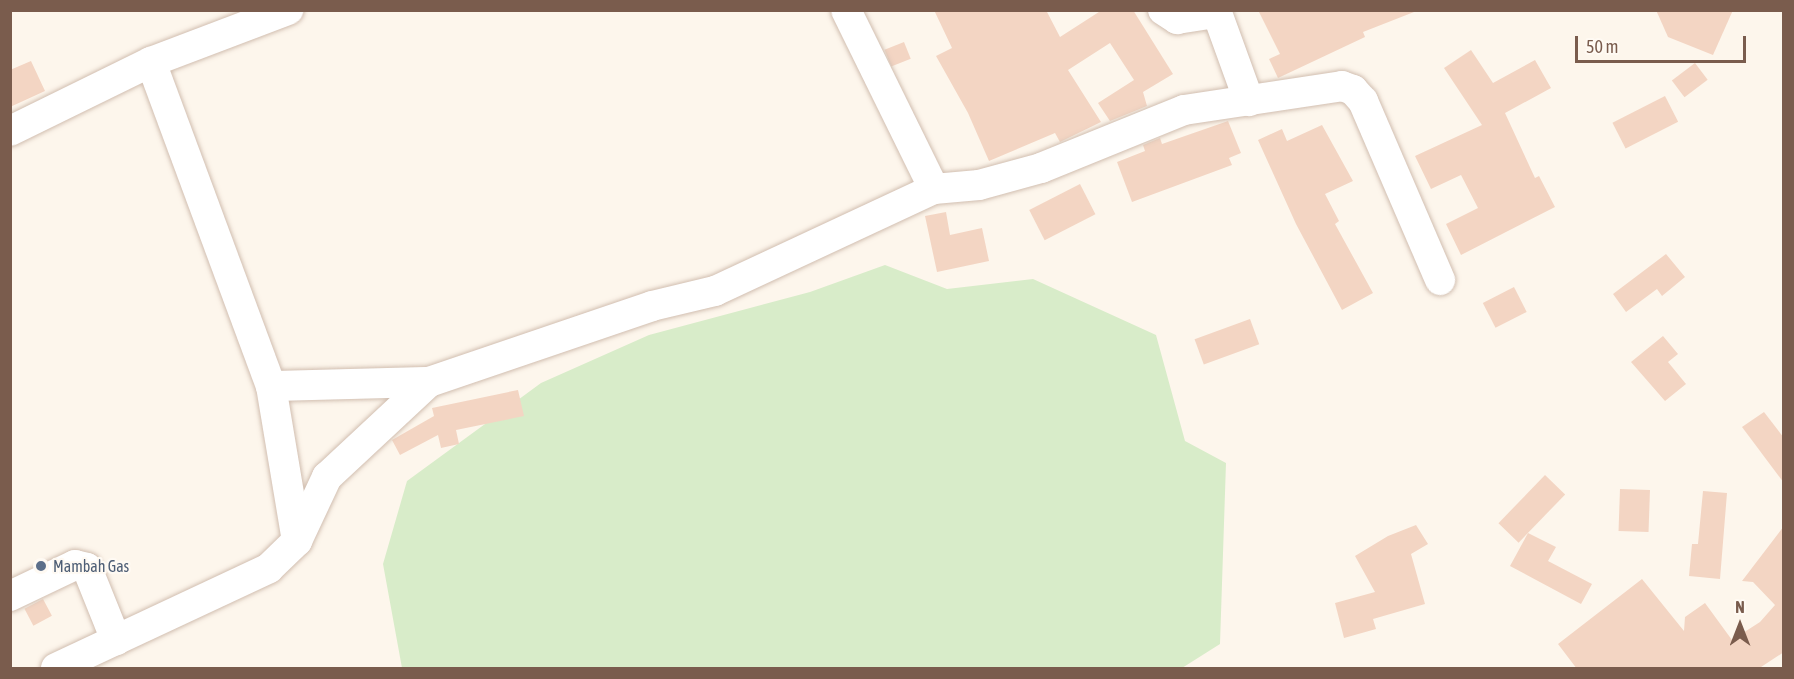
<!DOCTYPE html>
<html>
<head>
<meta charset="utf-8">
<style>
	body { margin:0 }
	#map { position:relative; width:1794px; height:679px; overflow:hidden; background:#fdf6ec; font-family:"Asap Condensed",sans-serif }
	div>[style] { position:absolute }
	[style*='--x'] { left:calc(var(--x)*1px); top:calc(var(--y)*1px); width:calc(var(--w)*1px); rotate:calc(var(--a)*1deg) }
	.green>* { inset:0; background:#d8ecc9 }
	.building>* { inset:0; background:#f3d5c3; transform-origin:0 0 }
	.roads { filter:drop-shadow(0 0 2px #d1beb0) drop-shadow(0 0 2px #d1beb0) }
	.minor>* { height:30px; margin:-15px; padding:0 15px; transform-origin:15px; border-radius:15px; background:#fff }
	.dots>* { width:16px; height:16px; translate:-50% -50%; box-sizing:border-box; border:3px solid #fffaf3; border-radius:50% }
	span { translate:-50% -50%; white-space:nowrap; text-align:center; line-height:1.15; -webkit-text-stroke:4.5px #fffaf3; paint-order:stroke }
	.service-label { font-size:16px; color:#4e5e75 }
	.left { translate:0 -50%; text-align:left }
	.frame { position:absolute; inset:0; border:12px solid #7a5c4d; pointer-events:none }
	.north { position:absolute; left:1710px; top:595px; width:60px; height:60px; -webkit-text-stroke:4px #fffaf3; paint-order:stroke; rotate:0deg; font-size:16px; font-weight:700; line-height:24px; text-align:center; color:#7a5c4d }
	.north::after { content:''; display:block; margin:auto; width:21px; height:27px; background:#7a5c4d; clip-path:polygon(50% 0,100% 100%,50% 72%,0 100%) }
	.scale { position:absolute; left:1575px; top:36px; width:171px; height:27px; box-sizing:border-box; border:3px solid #7a5c4d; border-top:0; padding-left:8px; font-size:18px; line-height:21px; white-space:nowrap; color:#7a5c4d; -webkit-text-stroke:4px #fffaf3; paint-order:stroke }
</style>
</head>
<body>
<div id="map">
	<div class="green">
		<div style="clip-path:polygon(885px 265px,947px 289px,1033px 279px,1156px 335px,1185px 441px,1226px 463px,1220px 644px,1182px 668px,402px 668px,383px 564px,407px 481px,541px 383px,649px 335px,810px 292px)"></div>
	</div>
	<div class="building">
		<div style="clip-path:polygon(934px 10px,1046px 10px,1060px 37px,1102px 10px,1133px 10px,1173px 74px,1143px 92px,1147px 106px,1110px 121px,1098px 103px,1134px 80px,1110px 43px,1068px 70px,1101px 122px,1060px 142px,1055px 133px,989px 161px,968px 113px,936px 56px,952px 48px)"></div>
		<div style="clip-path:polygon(1258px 10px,1413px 10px,1414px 12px,1363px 32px,1365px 37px,1278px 78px,1269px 59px,1280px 54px)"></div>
		<div style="clip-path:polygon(1656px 10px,1733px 10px,1713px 55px,1668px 37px)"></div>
		<div style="left:904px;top:42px;width:18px;height:21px;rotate:68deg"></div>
		<div style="clip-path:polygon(1471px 50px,1493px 83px,1535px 60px,1551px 88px,1505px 113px,1535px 178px,1539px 176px,1555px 207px,1461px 255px,1446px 224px,1478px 208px,1461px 175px,1431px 189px,1415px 156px,1482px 125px,1444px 68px)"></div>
		<div style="clip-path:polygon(31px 61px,45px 91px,10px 107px,10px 70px)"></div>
		<div style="left:1695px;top:63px;width:21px;height:29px;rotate:53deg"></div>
		<div style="left:1665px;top:96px;width:29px;height:59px;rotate:63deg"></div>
		<div style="clip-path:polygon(1228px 121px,1241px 153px,1229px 158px,1232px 165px,1132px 202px,1117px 162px,1145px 151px,1143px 145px,1160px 138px,1162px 144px)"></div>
		<div style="clip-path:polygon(1322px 125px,1353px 181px,1325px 194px,1339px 221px,1335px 224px,1373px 293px,1342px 310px,1296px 224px,1258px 140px,1282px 129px,1287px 141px)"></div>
		<div style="left:1080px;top:184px;width:34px;height:57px;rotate:63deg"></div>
		<div style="clip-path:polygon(946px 212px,950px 235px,982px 228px,989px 261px,937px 272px,925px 216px)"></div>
		<div style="clip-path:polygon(1666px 254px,1685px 277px,1662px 296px,1657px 289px,1626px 312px,1613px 294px)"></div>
		<div style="left:1514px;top:287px;width:28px;height:35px;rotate:63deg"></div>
		<div style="left:1250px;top:319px;width:27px;height:59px;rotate:70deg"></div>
		<div style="clip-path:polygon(1663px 336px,1678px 354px,1668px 362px,1686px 384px,1665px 401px,1631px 362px)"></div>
		<div style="clip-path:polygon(518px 390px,524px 416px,456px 430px,459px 444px,441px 448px,438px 435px,400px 455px,392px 440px,434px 416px,432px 408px)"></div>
		<div style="clip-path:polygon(1764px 412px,1784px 438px,1784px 483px,1742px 427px)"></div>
		<div style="left:1545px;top:475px;width:28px;height:67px;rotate:44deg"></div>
		<div style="left:1620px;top:489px;width:30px;height:42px;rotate:2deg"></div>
		<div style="clip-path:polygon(1703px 491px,1727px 493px,1720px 579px,1689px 576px,1692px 544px,1698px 544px)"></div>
		<div style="clip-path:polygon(1416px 525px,1428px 544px,1411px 554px,1425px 604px,1373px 619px,1376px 629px,1344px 638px,1335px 603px,1375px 592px,1355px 556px,1388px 536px)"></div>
		<div style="clip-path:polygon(1784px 526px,1784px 652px,1758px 669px,1577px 669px,1558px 644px,1642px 579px,1684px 631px,1685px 617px,1705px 603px,1732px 640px,1760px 622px,1775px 605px,1753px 582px,1742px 581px)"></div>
		<div style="clip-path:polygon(1528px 533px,1556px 547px,1548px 561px,1592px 584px,1581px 604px,1510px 566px)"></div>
		<div style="left:43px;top:599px;width:19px;height:21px;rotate:62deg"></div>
	</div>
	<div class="roads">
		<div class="minor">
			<div style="--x:846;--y:10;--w:199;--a:63.8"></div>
			<div style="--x:1163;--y:10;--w:17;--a:33"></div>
			<div style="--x:1177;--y:19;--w:39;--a:-9"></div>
			<div style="--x:1216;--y:10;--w:97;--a:70.1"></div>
			<div style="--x:151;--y:62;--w:346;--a:69.7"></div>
			<div style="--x:271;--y:386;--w:157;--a:80.5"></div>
			<div style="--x:10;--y:131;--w:157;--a:-26.1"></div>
			<div style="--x:151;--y:62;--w:147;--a:-20.8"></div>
			<div style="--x:271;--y:386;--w:158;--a:-1.5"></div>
			<div style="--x:10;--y:596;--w:72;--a:-25.5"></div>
			<div style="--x:75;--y:565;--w:12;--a:14"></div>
			<div style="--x:87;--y:568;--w:78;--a:68.1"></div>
			<div style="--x:56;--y:668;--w:235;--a:-25.1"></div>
			<div style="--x:269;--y:568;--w:39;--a:-44"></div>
			<div style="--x:297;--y:541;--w:71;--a:-64.9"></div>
			<div style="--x:327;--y:477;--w:139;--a:-43"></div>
			<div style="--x:429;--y:382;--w:236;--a:-18.8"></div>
			<div style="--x:652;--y:306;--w:65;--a:-13.4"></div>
			<div style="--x:715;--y:291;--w:242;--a:-25"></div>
			<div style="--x:934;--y:189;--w:45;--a:-5.1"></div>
			<div style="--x:979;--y:185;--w:64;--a:-15.3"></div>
			<div style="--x:1041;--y:168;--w:154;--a:-22.1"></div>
			<div style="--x:1184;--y:110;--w:160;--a:-8.6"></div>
			<div style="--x:1342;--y:86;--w:12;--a:20"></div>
			<div style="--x:1353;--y:90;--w:15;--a:48"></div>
			<div style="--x:1363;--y:101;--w:195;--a:66.7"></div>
		</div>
	</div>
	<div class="dots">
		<div style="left:41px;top:566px;background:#5c6f8a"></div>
	</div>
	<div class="service-label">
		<span class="left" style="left:53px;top:566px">Mambah Gas</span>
	</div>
	<div class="frame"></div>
	<div class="north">N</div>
	<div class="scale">50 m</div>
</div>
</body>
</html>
